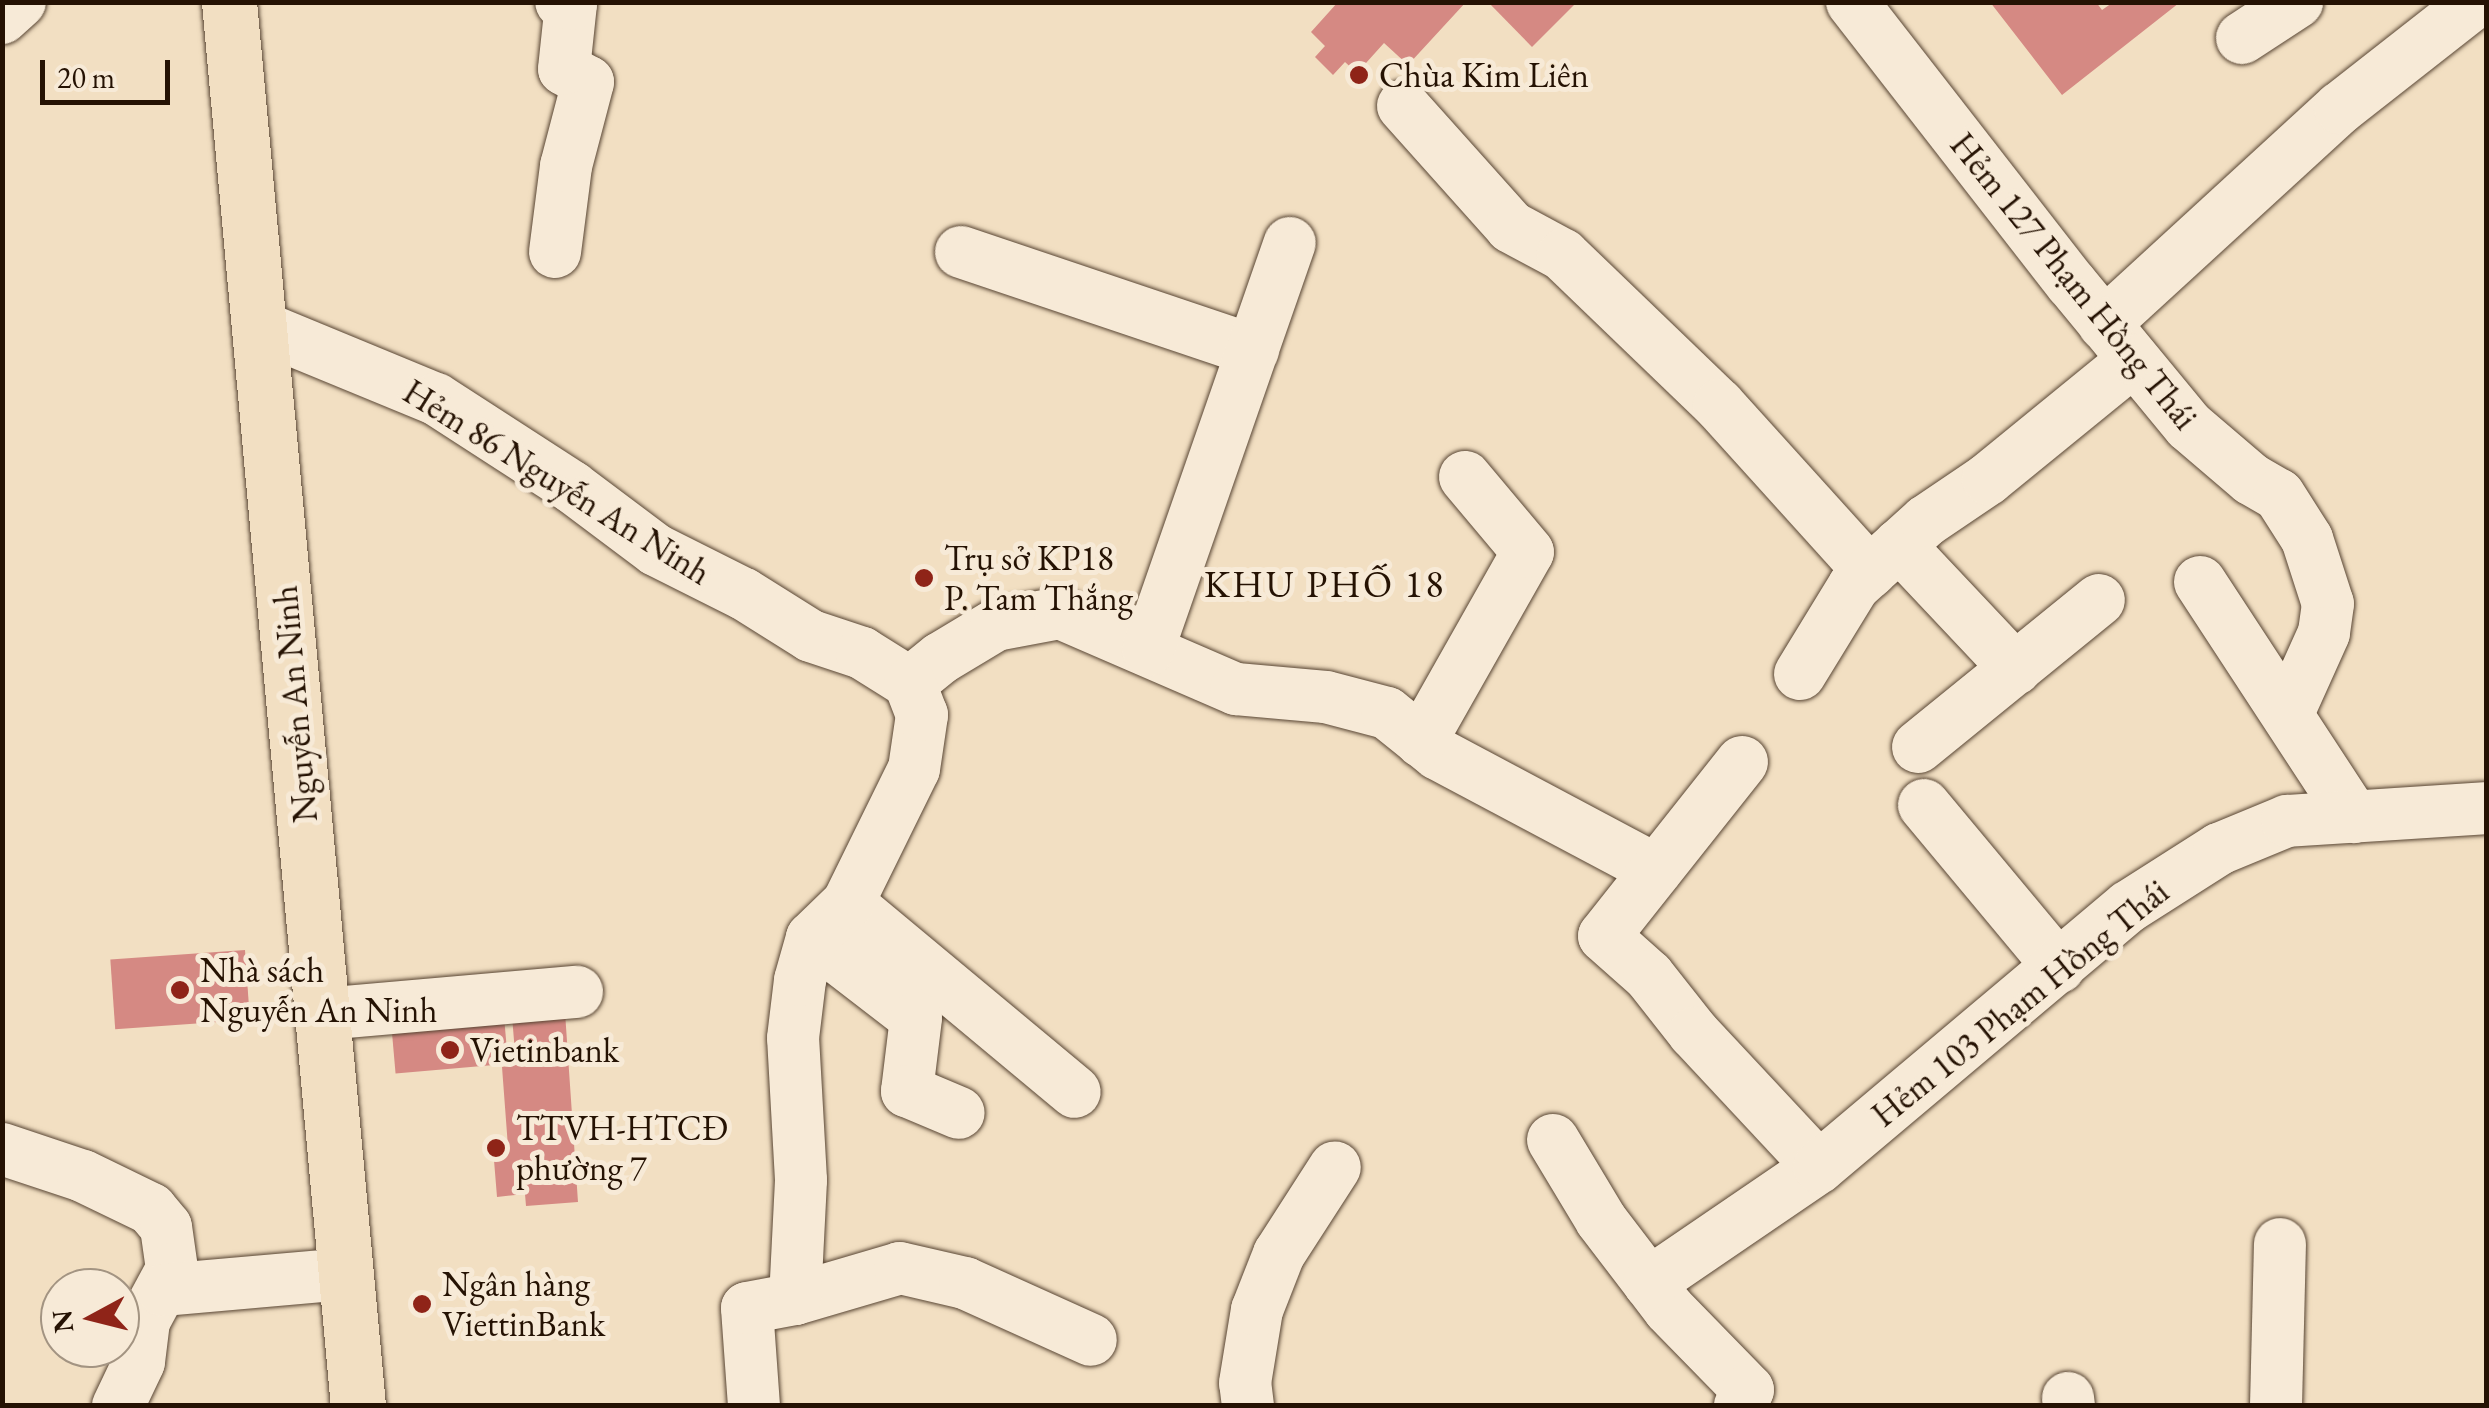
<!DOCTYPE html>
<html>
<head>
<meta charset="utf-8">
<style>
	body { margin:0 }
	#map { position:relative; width:2489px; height:1408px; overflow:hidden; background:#f2dfc2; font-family:"EB Garamond",serif }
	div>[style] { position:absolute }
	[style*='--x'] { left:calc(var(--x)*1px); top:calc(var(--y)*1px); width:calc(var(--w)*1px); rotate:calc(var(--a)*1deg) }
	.building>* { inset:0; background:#d58983; transform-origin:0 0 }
	.roads { filter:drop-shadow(0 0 2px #584533) drop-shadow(0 0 2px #584533) }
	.minor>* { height:52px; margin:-26px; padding:0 26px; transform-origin:26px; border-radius:26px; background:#f7ead7 }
	.major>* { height:55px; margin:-27.5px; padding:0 27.5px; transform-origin:27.5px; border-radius:27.5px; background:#f2dfc2 }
	.dots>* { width:28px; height:28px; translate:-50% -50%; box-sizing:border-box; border:5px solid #f7ead7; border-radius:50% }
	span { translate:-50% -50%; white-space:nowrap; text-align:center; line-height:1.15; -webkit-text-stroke:10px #f7ead7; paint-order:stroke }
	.poi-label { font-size:35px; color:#251203 }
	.left { translate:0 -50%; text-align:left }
	.street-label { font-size:35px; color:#251203 }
	.neighbourhood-label { font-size:38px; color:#251203; letter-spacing:2.5px }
	.frame { position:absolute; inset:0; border:5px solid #251203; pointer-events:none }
	.north { position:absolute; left:40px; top:1268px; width:100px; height:100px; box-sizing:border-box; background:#f7ead7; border:2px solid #a39482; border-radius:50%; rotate:263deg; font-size:28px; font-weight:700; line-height:40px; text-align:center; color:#251203 }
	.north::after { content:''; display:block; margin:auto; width:35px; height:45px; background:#8f2418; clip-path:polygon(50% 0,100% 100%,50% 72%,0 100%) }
	.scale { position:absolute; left:40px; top:60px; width:130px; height:45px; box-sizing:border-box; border:5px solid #251203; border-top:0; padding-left:12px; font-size:30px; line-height:35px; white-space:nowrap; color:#251203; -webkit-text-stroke:8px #f7ead7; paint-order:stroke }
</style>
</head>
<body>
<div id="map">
	<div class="building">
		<div style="clip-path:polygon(1338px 2px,1466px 2px,1408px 65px,1384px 43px,1357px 73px,1345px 62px,1333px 75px,1315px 57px,1325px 46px,1311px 32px)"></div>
		<div style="clip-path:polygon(1488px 2px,1577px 2px,1532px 47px)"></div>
		<div style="clip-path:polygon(1990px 2px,2096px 2px,2102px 10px,2112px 3px,2179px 3px,2062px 95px)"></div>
		<div style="left:245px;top:950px;width:70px;height:135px;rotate:86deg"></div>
		<div style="left:503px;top:1005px;width:59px;height:113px;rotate:85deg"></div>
		<div style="clip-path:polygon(565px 1012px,578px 1202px,526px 1206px,525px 1194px,497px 1197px,493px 1148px,508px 1147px,502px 1067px,516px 1065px,512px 1016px)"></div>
	</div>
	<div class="roads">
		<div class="minor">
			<div style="--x:1852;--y:2;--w:356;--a:52.1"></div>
			<div style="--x:2071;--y:283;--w:185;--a:50.5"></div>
			<div style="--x:2189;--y:426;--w:82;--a:40.5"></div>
			<div style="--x:2251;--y:479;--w:32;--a:30"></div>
			<div style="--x:2279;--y:495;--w:52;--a:57.5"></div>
			<div style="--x:2307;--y:539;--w:68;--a:72.1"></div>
			<div style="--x:2328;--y:604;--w:29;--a:98"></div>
			<div style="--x:2324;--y:633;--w:88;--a:114.2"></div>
			<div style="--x:2;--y:18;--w:24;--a:-42"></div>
			<div style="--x:2242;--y:38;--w:66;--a:-33.2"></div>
			<div style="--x:1403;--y:106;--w:162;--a:48.2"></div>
			<div style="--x:1511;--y:227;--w:59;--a:28.3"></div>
			<div style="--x:1563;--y:255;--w:216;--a:43.9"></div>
			<div style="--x:1719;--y:405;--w:225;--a:47.9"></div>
			<div style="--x:555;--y:252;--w:87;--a:-82.7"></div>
			<div style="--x:566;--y:166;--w:87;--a:-75.3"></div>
			<div style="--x:588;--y:82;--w:27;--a:-152"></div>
			<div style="--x:564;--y:69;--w:65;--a:-83.9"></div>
			<div style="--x:571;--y:4;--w:10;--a:-169"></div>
			<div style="--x:961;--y:252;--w:308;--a:18.6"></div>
			<div style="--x:2104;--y:324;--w:320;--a:-42.5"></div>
			<div style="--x:2340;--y:108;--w:172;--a:-38.1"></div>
			<div style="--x:261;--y:327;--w:189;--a:22.4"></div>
			<div style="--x:436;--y:399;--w:162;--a:32.9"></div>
			<div style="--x:572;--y:487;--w:105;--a:36.9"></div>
			<div style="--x:656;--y:550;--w:98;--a:26.6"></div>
			<div style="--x:744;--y:594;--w:79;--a:32.1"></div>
			<div style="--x:811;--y:636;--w:54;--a:18.4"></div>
			<div style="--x:862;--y:653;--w:57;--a:32"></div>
			<div style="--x:910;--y:683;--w:40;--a:-39"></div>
			<div style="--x:941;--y:658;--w:64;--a:-31"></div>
			<div style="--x:996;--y:625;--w:65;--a:-10.6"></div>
			<div style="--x:1060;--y:613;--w:192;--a:23.4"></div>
			<div style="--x:1236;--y:689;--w:90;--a:5.1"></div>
			<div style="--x:1326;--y:697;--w:63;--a:14.7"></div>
			<div style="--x:1387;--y:713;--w:65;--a:38.8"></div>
			<div style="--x:1438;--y:754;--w:247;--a:28"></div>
			<div style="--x:1899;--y:545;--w:170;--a:46.7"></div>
			<div style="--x:2200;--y:582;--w:281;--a:56.8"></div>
			<div style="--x:1148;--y:650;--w:431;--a:-70.8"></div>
			<div style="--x:1800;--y:674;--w:103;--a:-58.5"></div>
			<div style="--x:1854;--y:586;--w:97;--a:-42.1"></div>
			<div style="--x:1926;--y:521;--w:75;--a:-34.1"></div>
			<div style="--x:1988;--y:479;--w:188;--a:-39.2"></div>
			<div style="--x:1421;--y:741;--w:217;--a:-60.5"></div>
			<div style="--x:1528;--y:552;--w:98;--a:-130"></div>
			<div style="--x:1918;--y:747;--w:233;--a:-39.1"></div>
			<div style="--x:1742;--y:762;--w:222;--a:128.4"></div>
			<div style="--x:1604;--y:936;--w:60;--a:41.6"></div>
			<div style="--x:1649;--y:976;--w:73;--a:51.7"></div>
			<div style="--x:1694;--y:1033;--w:183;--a:47"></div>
			<div style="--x:1924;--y:805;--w:211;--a:50.2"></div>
			<div style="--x:848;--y:903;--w:295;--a:39.8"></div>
			<div style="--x:812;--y:938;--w:131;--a:37.6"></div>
			<div style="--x:916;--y:1018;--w:74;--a:97"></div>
			<div style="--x:907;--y:1091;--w:56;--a:22.9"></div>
			<div style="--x:323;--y:1014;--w:255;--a:-5"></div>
			<div style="--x:1553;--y:1140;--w:93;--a:59"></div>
			<div style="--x:1601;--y:1220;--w:112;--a:52.6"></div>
			<div style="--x:1669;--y:1309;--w:113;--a:45.7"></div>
			<div style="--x:1748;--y:1390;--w:18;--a:117"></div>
			<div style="--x:2;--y:1149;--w:85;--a:18.4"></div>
			<div style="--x:83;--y:1176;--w:76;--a:25.9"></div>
			<div style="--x:151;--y:1209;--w:23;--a:50"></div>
			<div style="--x:166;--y:1227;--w:42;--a:81.9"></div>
			<div style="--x:172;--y:1269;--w:59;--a:118.3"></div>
			<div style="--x:144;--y:1321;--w:41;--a:97"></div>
			<div style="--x:139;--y:1362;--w:49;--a:115.5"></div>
			<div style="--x:1649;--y:1283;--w:206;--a:-34.3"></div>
			<div style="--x:1819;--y:1167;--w:404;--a:-40.1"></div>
			<div style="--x:2128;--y:907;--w:108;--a:-32.5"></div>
			<div style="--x:2219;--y:849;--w:74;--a:-22.4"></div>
			<div style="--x:2287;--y:821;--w:199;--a:-3.7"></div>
			<div style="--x:163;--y:1290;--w:184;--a:-5"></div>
			<div style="--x:795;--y:1299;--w:109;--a:-16.4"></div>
			<div style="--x:900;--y:1268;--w:67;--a:13"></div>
			<div style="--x:965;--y:1283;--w:138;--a:24.3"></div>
			<div style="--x:2068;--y:1398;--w:8;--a:83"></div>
			<div style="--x:754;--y:1406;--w:98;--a:-94.1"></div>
			<div style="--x:747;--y:1308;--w:49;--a:-10.6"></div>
			<div style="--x:795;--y:1299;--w:119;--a:-87.1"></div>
			<div style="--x:801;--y:1180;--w:142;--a:-93.2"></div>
			<div style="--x:793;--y:1038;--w:58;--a:-83.1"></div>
			<div style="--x:800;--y:980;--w:44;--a:-74.1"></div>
			<div style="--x:812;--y:938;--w:50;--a:-44.2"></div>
			<div style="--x:848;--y:903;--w:149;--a:-63.8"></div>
			<div style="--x:914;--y:769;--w:55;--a:-81.6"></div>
			<div style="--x:922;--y:715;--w:34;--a:-111"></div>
			<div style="--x:1248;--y:1406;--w:23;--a:-97"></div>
			<div style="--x:1245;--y:1383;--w:74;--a:-80.7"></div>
			<div style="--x:1257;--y:1310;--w:60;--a:-68.6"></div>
			<div style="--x:1279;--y:1254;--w:103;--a:-57.2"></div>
			<div style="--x:2276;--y:1406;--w:162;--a:-88.6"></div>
		</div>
		<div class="major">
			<div style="--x:229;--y:2;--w:1410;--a:84.75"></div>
		</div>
	</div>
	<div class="dots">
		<div style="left:1359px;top:75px;background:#8f2418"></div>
		<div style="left:924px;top:578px;background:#8f2418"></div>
		<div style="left:180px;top:990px;background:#8f2418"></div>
		<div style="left:450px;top:1050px;background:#8f2418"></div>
		<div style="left:496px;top:1148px;background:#8f2418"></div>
		<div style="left:422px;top:1304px;background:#8f2418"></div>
	</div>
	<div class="poi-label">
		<span class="left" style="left:1379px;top:75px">Chùa Kim Liên</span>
		<span class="left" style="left:944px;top:578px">Trụ sở KP18<br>P. Tam Thắng</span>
		<span class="left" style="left:200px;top:990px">Nhà sách<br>Nguyễn An Ninh</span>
		<span class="left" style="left:470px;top:1050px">Vietinbank</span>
		<span class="left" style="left:516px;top:1148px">TTVH-HTCĐ<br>phường 7</span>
		<span class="left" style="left:442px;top:1304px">Ngân hàng<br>ViettinBank</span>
	</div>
	<div class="street-label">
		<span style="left:2074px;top:281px;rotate:51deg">Hẻm 127 Phạm Hồng Thái</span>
		<span style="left:557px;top:482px;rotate:32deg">Hẻm 86 Nguyễn An Ninh</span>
		<span style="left:295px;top:704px;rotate:-95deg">Nguyễn An Ninh</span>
		<span style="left:2020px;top:1003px;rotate:-39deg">Hẻm 103 Phạm Hồng Thái</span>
	</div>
	<div class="neighbourhood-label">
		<span style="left:1325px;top:584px">KHU PHỐ 18</span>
	</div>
	<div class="frame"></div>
	<div class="north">N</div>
	<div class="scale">20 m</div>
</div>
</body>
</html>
